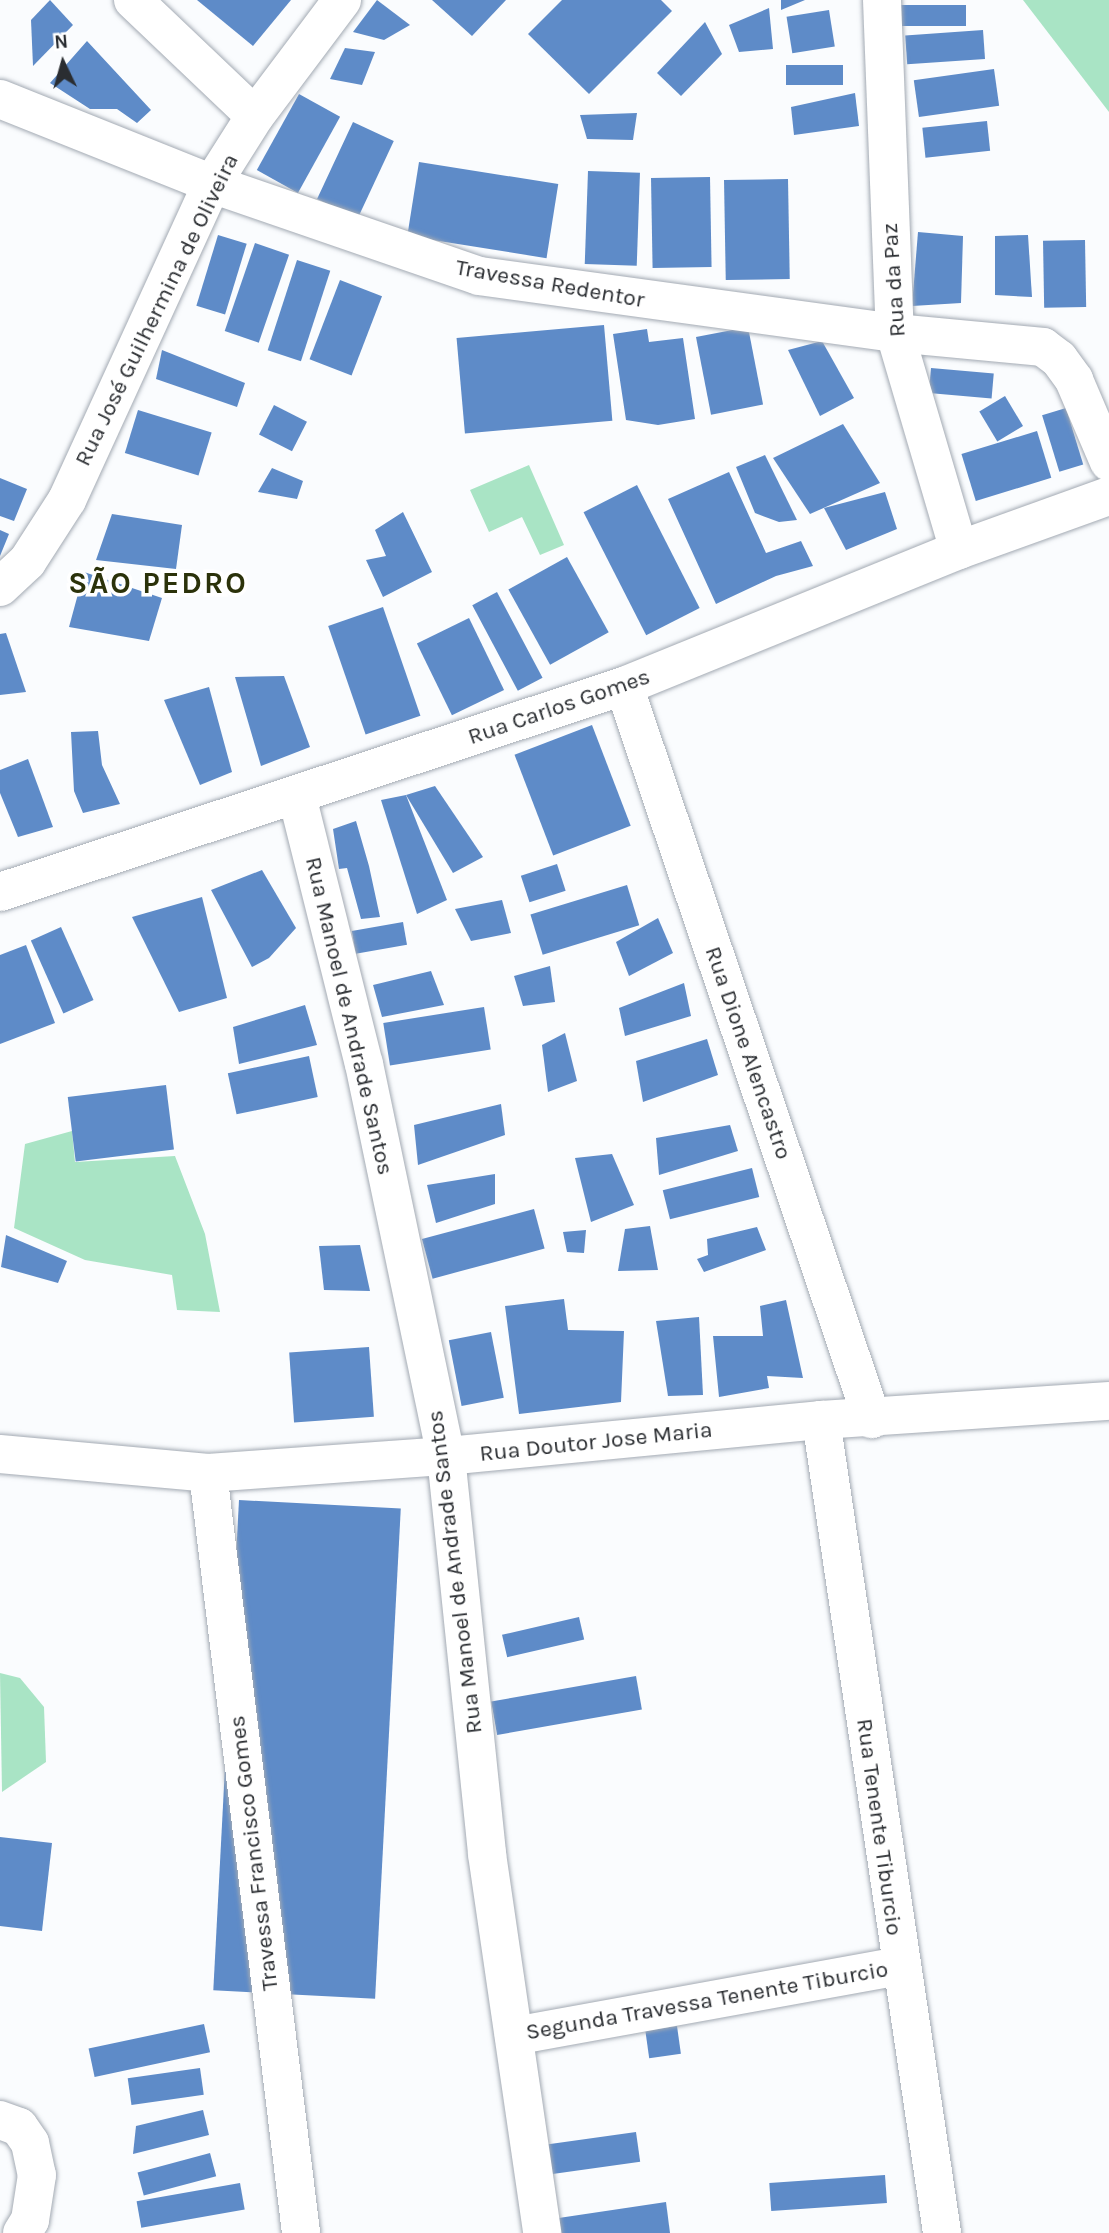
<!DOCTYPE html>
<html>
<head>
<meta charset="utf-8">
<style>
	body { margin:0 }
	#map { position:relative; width:1109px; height:2233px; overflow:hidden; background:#fafcfe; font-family:Karla,sans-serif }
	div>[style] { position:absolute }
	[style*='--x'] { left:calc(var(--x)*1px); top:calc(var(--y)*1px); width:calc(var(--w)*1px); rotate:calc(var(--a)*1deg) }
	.green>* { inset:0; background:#a9e4c5 }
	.building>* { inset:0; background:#5e8bc8; transform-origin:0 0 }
	.roads { filter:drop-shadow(0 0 2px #a3aab3) drop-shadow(0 0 2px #a3aab3) }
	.street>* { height:38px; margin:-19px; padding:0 19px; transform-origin:19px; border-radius:19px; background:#fff }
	span { translate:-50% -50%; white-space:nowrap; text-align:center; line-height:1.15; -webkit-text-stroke:7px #fff; paint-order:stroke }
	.street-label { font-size:23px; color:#2a2d31 }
	.district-label { font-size:30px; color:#2b320a; font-weight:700; letter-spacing:2px }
	.north { position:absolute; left:28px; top:28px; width:70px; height:70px; -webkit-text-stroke:5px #fff; paint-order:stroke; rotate:355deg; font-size:19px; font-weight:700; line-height:28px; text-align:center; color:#2a2d31 }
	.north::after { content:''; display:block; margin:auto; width:24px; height:32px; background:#2a2d31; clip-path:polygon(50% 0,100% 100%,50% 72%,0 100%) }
</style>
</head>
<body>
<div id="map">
	<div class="green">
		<div style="clip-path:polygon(1023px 0,1109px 0,1109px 112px)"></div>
		<div style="clip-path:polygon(529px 465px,564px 545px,540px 555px,522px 517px,489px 532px,470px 490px)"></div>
		<div style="clip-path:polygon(72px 1131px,75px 1162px,175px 1156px,205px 1234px,220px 1312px,177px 1310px,172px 1275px,85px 1260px,14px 1228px,25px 1144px)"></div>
		<div style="clip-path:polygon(0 1673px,20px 1678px,44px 1707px,46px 1762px,2px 1792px)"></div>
	</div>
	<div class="building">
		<div style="clip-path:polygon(50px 0,73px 25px,33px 66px,31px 20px)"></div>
		<div style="clip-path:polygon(197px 0,291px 0,253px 46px)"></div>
		<div style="clip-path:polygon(377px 0,410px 25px,384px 40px,353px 32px)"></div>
		<div style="clip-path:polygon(432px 0,506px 0,472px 36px)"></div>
		<div style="clip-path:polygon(562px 0,661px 0,672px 11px,589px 94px,528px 34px)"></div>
		<div style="clip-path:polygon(781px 0,805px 0,781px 10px)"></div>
		<div style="left:966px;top:5px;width:21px;height:66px;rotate:90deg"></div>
		<div style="clip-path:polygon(769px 8px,773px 49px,739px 52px,729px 25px)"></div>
		<div style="left:829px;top:10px;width:37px;height:43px;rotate:81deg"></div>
		<div style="clip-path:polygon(705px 22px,722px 54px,681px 96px,657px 73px)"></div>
		<div style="left:983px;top:30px;width:29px;height:78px;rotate:86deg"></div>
		<div style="clip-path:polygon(87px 41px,151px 110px,137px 123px,117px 109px,90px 109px,50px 83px)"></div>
		<div style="clip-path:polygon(345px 48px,375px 52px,362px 85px,330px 79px)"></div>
		<div style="left:843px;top:65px;width:20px;height:57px;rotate:90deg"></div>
		<div style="left:994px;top:69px;width:37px;height:81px;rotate:82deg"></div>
		<div style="clip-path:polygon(855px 93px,859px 126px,794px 135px,791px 107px)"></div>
		<div style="left:299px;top:94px;width:47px;height:87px;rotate:29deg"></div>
		<div style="clip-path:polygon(637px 113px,633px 140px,587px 139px,580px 115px)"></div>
		<div style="left:987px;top:121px;width:30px;height:65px;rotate:84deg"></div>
		<div style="left:353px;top:122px;width:45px;height:85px;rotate:25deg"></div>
		<div style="left:419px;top:162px;width:141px;height:75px;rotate:9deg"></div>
		<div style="left:588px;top:171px;width:52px;height:93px;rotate:2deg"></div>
		<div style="left:710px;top:177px;width:90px;height:59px;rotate:89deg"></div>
		<div style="left:788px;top:179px;width:100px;height:64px;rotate:89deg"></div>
		<div style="clip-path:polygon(918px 232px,963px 236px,961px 303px,912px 306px)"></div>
		<div style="left:218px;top:235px;width:30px;height:74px;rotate:17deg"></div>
		<div style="clip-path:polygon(1028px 235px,1032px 297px,995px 295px,995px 236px)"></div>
		<div style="left:1085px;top:240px;width:67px;height:42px;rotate:89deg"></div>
		<div style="left:255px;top:243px;width:36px;height:93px;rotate:19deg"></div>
		<div style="left:297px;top:260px;width:35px;height:95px;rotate:18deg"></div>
		<div style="left:340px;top:280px;width:45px;height:85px;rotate:21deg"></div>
		<div style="left:604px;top:325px;width:96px;height:148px;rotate:85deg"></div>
		<div style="left:748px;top:327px;width:79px;height:53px;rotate:79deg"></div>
		<div style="clip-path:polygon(647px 329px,649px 342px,683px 338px,695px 419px,658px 425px,626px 420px,613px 334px)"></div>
		<div style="clip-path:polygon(822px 341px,854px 398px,820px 416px,788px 350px)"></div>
		<div style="clip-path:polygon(162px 350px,245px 383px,237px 407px,156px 379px)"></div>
		<div style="left:931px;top:368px;width:63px;height:25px;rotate:5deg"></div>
		<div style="left:1005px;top:396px;width:35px;height:30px;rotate:59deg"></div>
		<div style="left:274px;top:405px;width:37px;height:33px;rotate:27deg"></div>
		<div style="left:1066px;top:408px;width:59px;height:25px;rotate:73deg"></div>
		<div style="left:138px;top:410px;width:77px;height:45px;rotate:17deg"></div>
		<div style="clip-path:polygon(843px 424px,880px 483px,810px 514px,773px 458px)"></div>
		<div style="left:1037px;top:431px;width:49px;height:79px;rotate:73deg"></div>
		<div style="clip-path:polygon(765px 455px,797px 520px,779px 522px,755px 513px,736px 467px)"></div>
		<div style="clip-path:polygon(272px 468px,303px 481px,297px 499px,258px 492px)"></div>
		<div style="clip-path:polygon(729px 472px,766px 553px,801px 541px,813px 566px,776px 576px,716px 604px,668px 499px)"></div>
		<div style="clip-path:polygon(0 478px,27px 489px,14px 521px,0 516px)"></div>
		<div style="left:637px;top:485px;width:138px;height:60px;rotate:63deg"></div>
		<div style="clip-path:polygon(885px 492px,897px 529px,846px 550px,824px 508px)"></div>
		<div style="clip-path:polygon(403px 512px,432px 572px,383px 597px,366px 560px,386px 556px,375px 530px)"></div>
		<div style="clip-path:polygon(112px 514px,182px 525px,176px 569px,96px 560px)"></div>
		<div style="clip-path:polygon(0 530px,9px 534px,0 556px)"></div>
		<div style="left:567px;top:557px;width:86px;height:67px;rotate:61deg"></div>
		<div style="clip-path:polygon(84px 572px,162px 598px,149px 641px,69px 627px)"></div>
		<div style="left:497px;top:592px;width:97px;height:28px;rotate:62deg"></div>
		<div style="left:383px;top:607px;width:115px;height:58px;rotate:71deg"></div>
		<div style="left:469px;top:618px;width:80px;height:58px;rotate:64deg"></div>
		<div style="clip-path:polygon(6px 633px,26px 692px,0 695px,0 634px)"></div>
		<div style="clip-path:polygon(284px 676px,310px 747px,261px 766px,235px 677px)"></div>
		<div style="clip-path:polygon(209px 687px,232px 772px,200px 785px,164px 700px)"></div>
		<div style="left:592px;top:725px;width:108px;height:83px;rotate:69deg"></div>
		<div style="clip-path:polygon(98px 731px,102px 765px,120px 804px,83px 813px,74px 791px,71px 732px)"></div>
		<div style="clip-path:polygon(28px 759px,53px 827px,18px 837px,0 793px,0 770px)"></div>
		<div style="clip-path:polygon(435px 786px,483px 857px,453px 873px,406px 795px)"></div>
		<div style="clip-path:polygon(406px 795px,447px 900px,417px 914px,381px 800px)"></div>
		<div style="clip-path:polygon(356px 821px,369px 866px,380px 917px,361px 919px,347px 868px,339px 869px,333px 829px)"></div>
		<div style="left:557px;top:864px;width:28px;height:38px;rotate:72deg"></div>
		<div style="clip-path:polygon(262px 870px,296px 928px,269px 958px,252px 967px,211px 890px)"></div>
		<div style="left:627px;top:885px;width:42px;height:101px;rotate:73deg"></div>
		<div style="clip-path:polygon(202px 897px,227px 998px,179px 1012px,132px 917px)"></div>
		<div style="clip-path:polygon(502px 900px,511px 933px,471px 941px,455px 909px)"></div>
		<div style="clip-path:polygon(658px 918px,673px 953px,629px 976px,616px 942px)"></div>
		<div style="left:403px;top:922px;width:23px;height:52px;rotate:80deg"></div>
		<div style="left:61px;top:927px;width:80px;height:33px;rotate:66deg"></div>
		<div style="clip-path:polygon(26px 945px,55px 1023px,0 1044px,0 955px)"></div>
		<div style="clip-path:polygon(550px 966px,555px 1002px,523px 1006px,514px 976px)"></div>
		<div style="clip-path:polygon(431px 971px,444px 1005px,382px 1017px,373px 985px)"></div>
		<div style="clip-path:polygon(684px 983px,691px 1016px,625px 1036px,619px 1008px)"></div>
		<div style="clip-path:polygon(305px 1005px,317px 1045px,239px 1064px,233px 1027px)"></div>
		<div style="left:484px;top:1007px;width:43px;height:102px;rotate:81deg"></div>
		<div style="clip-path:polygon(565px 1033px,577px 1081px,548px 1092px,542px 1045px)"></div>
		<div style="clip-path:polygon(707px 1039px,718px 1075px,643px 1102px,636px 1061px)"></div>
		<div style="left:309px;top:1056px;width:42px;height:83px;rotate:78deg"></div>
		<div style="left:166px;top:1085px;width:65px;height:99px;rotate:83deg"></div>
		<div style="clip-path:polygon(501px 1104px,505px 1135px,418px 1165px,414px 1125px)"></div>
		<div style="clip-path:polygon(730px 1125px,738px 1151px,659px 1175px,656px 1138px)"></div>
		<div style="clip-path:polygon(612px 1154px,634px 1205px,591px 1222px,575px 1158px)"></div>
		<div style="left:752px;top:1168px;width:30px;height:92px;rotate:76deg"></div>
		<div style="clip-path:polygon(495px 1174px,495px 1204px,436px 1223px,427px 1185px)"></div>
		<div style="left:534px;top:1209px;width:41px;height:116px;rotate:75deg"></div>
		<div style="clip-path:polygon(650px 1226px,658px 1270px,618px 1271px,625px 1229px)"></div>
		<div style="clip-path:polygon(757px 1227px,766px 1250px,704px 1272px,697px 1259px,708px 1255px,707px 1239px)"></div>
		<div style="clip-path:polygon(586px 1230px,584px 1253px,567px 1252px,563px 1232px)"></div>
		<div style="clip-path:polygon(6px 1235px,67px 1261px,58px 1283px,1px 1267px)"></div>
		<div style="clip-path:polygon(360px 1245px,370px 1291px,324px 1290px,319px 1246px)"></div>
		<div style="clip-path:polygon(564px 1299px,568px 1330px,624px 1331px,621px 1402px,519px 1414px,505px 1306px)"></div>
		<div style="clip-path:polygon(786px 1300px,803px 1378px,767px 1376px,769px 1388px,719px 1397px,713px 1336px,763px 1336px,760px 1306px)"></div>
		<div style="clip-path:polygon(699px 1317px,703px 1395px,668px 1396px,656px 1321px)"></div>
		<div style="left:491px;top:1332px;width:67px;height:43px;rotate:79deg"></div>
		<div style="left:369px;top:1347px;width:70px;height:80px;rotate:86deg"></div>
		<div style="left:239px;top:1500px;width:162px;height:491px;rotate:3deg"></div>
		<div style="left:579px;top:1617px;width:23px;height:79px;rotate:77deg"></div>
		<div style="left:636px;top:1676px;width:34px;height:147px;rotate:80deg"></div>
		<div style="clip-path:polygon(0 1837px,52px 1843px,42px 1931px,0 1926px)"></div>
		<div style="left:204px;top:2024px;width:29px;height:118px;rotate:78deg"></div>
		<div style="left:677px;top:2026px;width:28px;height:32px;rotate:82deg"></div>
		<div style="left:200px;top:2068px;width:27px;height:73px;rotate:82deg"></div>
		<div style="clip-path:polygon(203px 2110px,209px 2135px,133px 2154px,136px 2126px)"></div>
		<div style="left:636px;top:2132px;width:30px;height:92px;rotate:82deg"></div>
		<div style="left:210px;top:2153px;width:24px;height:75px;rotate:75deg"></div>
		<div style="left:885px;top:2175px;width:28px;height:116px;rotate:86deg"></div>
		<div style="left:240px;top:2183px;width:27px;height:105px;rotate:80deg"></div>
		<div style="clip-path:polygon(666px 2202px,670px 2233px,555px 2233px,552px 2219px)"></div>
	</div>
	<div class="roads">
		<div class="street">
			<div style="--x:133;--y:0;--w:168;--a:43.6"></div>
			<div style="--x:882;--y:0;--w:333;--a:87.8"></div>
			<div style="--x:895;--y:333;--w:226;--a:73.6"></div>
			<div style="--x:0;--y:99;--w:228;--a:21.8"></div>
			<div style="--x:212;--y:184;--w:282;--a:19"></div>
			<div style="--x:479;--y:276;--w:420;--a:7.8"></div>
			<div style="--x:895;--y:333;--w:149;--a:5.4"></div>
			<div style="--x:1043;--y:347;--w:20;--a:37"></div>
			<div style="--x:1059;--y:359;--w:26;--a:54"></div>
			<div style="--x:1074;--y:380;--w:89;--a:66.9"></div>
			<div style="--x:0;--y:587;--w:37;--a:-43"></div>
			<div style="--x:27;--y:562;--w:74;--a:-57.2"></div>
			<div style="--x:67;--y:500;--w:348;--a:-65.4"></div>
			<div style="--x:212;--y:184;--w:80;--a:-57.7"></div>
			<div style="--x:255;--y:116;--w:145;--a:-53.1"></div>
			<div style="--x:624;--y:686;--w:774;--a:71.31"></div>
			<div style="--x:297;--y:796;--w:276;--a:76"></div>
			<div style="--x:364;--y:1064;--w:400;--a:78.2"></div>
			<div style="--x:446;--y:1456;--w:400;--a:84.1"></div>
			<div style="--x:487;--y:1854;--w:383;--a:81.7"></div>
			<div style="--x:0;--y:892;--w:657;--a:-18.27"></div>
			<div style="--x:624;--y:686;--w:362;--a:-22.1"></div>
			<div style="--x:959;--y:550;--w:159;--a:-19.8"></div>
			<div style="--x:821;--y:1420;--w:822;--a:81.53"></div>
			<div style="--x:0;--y:1454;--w:209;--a:5.2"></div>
			<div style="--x:208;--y:1473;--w:239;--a:-4.1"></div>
			<div style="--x:446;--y:1456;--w:377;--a:-5.5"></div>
			<div style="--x:821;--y:1420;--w:289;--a:-3.8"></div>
			<div style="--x:208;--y:1473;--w:766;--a:83.02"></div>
			<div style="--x:514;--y:2036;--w:391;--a:-10.3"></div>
			<div style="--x:0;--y:2120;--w:20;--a:20"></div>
			<div style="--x:19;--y:2127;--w:19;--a:55"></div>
			<div style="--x:30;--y:2143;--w:33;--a:78"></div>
			<div style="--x:37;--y:2175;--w:46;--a:98.8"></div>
			<div style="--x:30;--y:2220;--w:15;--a:122"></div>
		</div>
	</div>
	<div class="street-label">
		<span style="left:894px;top:280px;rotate:-94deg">Rua da Paz</span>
		<span style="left:550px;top:284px;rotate:10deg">Travessa Redentor</span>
		<span style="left:157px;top:310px;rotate:-64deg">Rua José Guilhermina de Oliveira</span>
		<span style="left:559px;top:707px;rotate:-19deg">Rua Carlos Gomes</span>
		<span style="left:349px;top:1016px;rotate:77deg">Rua Manoel de Andrade Santos</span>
		<span style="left:748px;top:1053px;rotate:71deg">Rua Dione Alencastro</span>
		<span style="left:596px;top:1442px;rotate:-6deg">Rua Doutor Jose Maria</span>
		<span style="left:455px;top:1572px;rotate:-97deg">Rua Manoel de Andrade Santos</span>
		<span style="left:879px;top:1827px;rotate:82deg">Rua Tenente Tiburcio</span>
		<span style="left:254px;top:1853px;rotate:-97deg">Travessa Francisco Gomes</span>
		<span style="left:707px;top:2001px;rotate:-10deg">Segunda Travessa Tenente Tiburcio</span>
	</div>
	<div class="district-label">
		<span style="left:158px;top:583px">SÃO PEDRO</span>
	</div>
	<div class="north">N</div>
</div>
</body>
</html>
